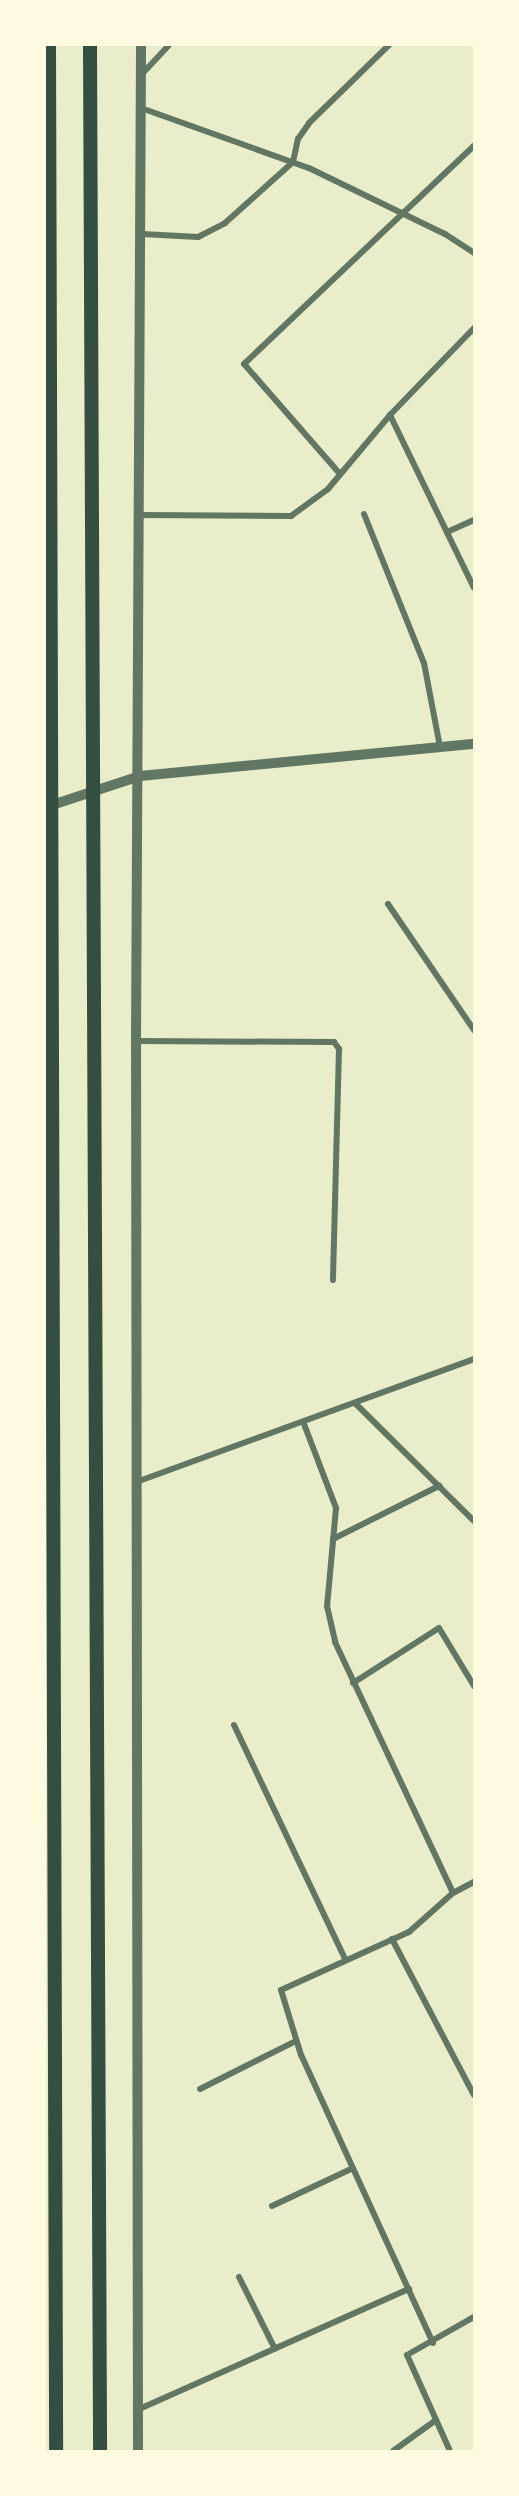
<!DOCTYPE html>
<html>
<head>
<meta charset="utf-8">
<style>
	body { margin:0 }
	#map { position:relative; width:519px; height:2496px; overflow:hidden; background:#e9edc9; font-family:Overpass,sans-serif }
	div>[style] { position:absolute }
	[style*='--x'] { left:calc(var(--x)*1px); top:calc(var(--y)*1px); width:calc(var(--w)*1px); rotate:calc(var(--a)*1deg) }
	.minor>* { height:6px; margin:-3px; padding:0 3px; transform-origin:3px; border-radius:3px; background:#617663 }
	.tertiary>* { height:10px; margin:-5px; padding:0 5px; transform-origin:5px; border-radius:5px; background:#617663 }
	.trunk>* { height:14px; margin:-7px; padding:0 7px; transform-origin:7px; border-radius:7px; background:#344e41 }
	span { translate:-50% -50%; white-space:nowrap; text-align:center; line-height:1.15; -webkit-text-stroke:6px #fefae0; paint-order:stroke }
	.frame { position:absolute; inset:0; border:46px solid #fefae0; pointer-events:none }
</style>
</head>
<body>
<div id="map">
	<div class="minor">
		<div style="--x:142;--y:74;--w:40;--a:-47"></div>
		<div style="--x:141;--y:108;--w:178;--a:19.7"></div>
		<div style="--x:309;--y:168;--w:151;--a:25.9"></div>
		<div style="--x:445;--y:234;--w:35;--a:33"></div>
		<div style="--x:142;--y:234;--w:56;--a:3.1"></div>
		<div style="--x:198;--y:237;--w:30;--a:-27"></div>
		<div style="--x:225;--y:223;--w:91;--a:-41.9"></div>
		<div style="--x:293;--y:162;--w:24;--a:-78"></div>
		<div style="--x:298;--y:139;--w:19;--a:-55"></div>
		<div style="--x:309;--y:123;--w:112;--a:-44.3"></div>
		<div style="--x:390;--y:415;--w:192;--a:64.1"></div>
		<div style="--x:340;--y:474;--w:146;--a:-131.1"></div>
		<div style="--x:244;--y:364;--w:317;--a:-43.5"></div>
		<div style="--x:364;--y:514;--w:161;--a:68.1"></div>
		<div style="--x:424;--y:663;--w:86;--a:79.2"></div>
		<div style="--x:140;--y:515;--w:151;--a:0.4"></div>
		<div style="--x:291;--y:516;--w:46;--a:-36.1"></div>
		<div style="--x:328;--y:489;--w:97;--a:-50"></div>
		<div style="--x:390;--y:415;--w:121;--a:-46"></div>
		<div style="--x:447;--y:532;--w:30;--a:-24"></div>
		<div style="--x:388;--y:904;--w:153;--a:55.7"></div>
		<div style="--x:136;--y:1041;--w:198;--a:0.3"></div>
		<div style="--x:334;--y:1042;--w:9;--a:54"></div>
		<div style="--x:339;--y:1049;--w:231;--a:91.5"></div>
		<div style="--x:356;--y:1404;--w:166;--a:44.8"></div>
		<div style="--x:304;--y:1424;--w:90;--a:69.1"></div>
		<div style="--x:336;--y:1508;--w:98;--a:95.2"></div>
		<div style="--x:327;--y:1606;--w:37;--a:77"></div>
		<div style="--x:335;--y:1642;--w:277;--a:64.8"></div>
		<div style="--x:139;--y:1481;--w:357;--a:-20"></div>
		<div style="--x:333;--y:1539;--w:119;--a:-26.6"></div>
		<div style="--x:353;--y:1683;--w:102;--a:-32.6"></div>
		<div style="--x:439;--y:1628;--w:68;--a:58.9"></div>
		<div style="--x:234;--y:1725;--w:259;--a:64.6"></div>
		<div style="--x:392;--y:1939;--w:176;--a:62.3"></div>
		<div style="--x:200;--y:2089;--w:107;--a:-26.6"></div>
		<div style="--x:272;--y:2206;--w:89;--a:-25.1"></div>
		<div style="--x:239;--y:2277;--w:80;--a:63.4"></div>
		<div style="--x:433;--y:2343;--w:317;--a:-114.6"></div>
		<div style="--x:301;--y:2055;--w:68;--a:-107.1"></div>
		<div style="--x:281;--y:1990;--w:141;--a:-24.4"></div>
		<div style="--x:409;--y:1932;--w:59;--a:-41.6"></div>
		<div style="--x:453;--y:1893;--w:24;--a:-28"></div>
		<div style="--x:137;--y:2410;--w:298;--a:-24"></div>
		<div style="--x:393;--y:2451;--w:53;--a:-35.8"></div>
		<div style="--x:450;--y:2451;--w:105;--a:-114.1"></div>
		<div style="--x:407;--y:2355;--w:77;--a:-29.6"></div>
	</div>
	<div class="tertiary">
		<div style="--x:46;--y:807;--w:99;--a:-18.3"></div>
		<div style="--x:140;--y:776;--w:336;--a:-5.5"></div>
		<div style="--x:138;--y:2451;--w:1410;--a:-90.08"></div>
		<div style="--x:136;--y:1041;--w:996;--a:-89.71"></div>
	</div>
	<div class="trunk">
		<div style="--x:49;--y:45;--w:2406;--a:89.83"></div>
		<div style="--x:90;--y:45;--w:2406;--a:89.76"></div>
	</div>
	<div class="frame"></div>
</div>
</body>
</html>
